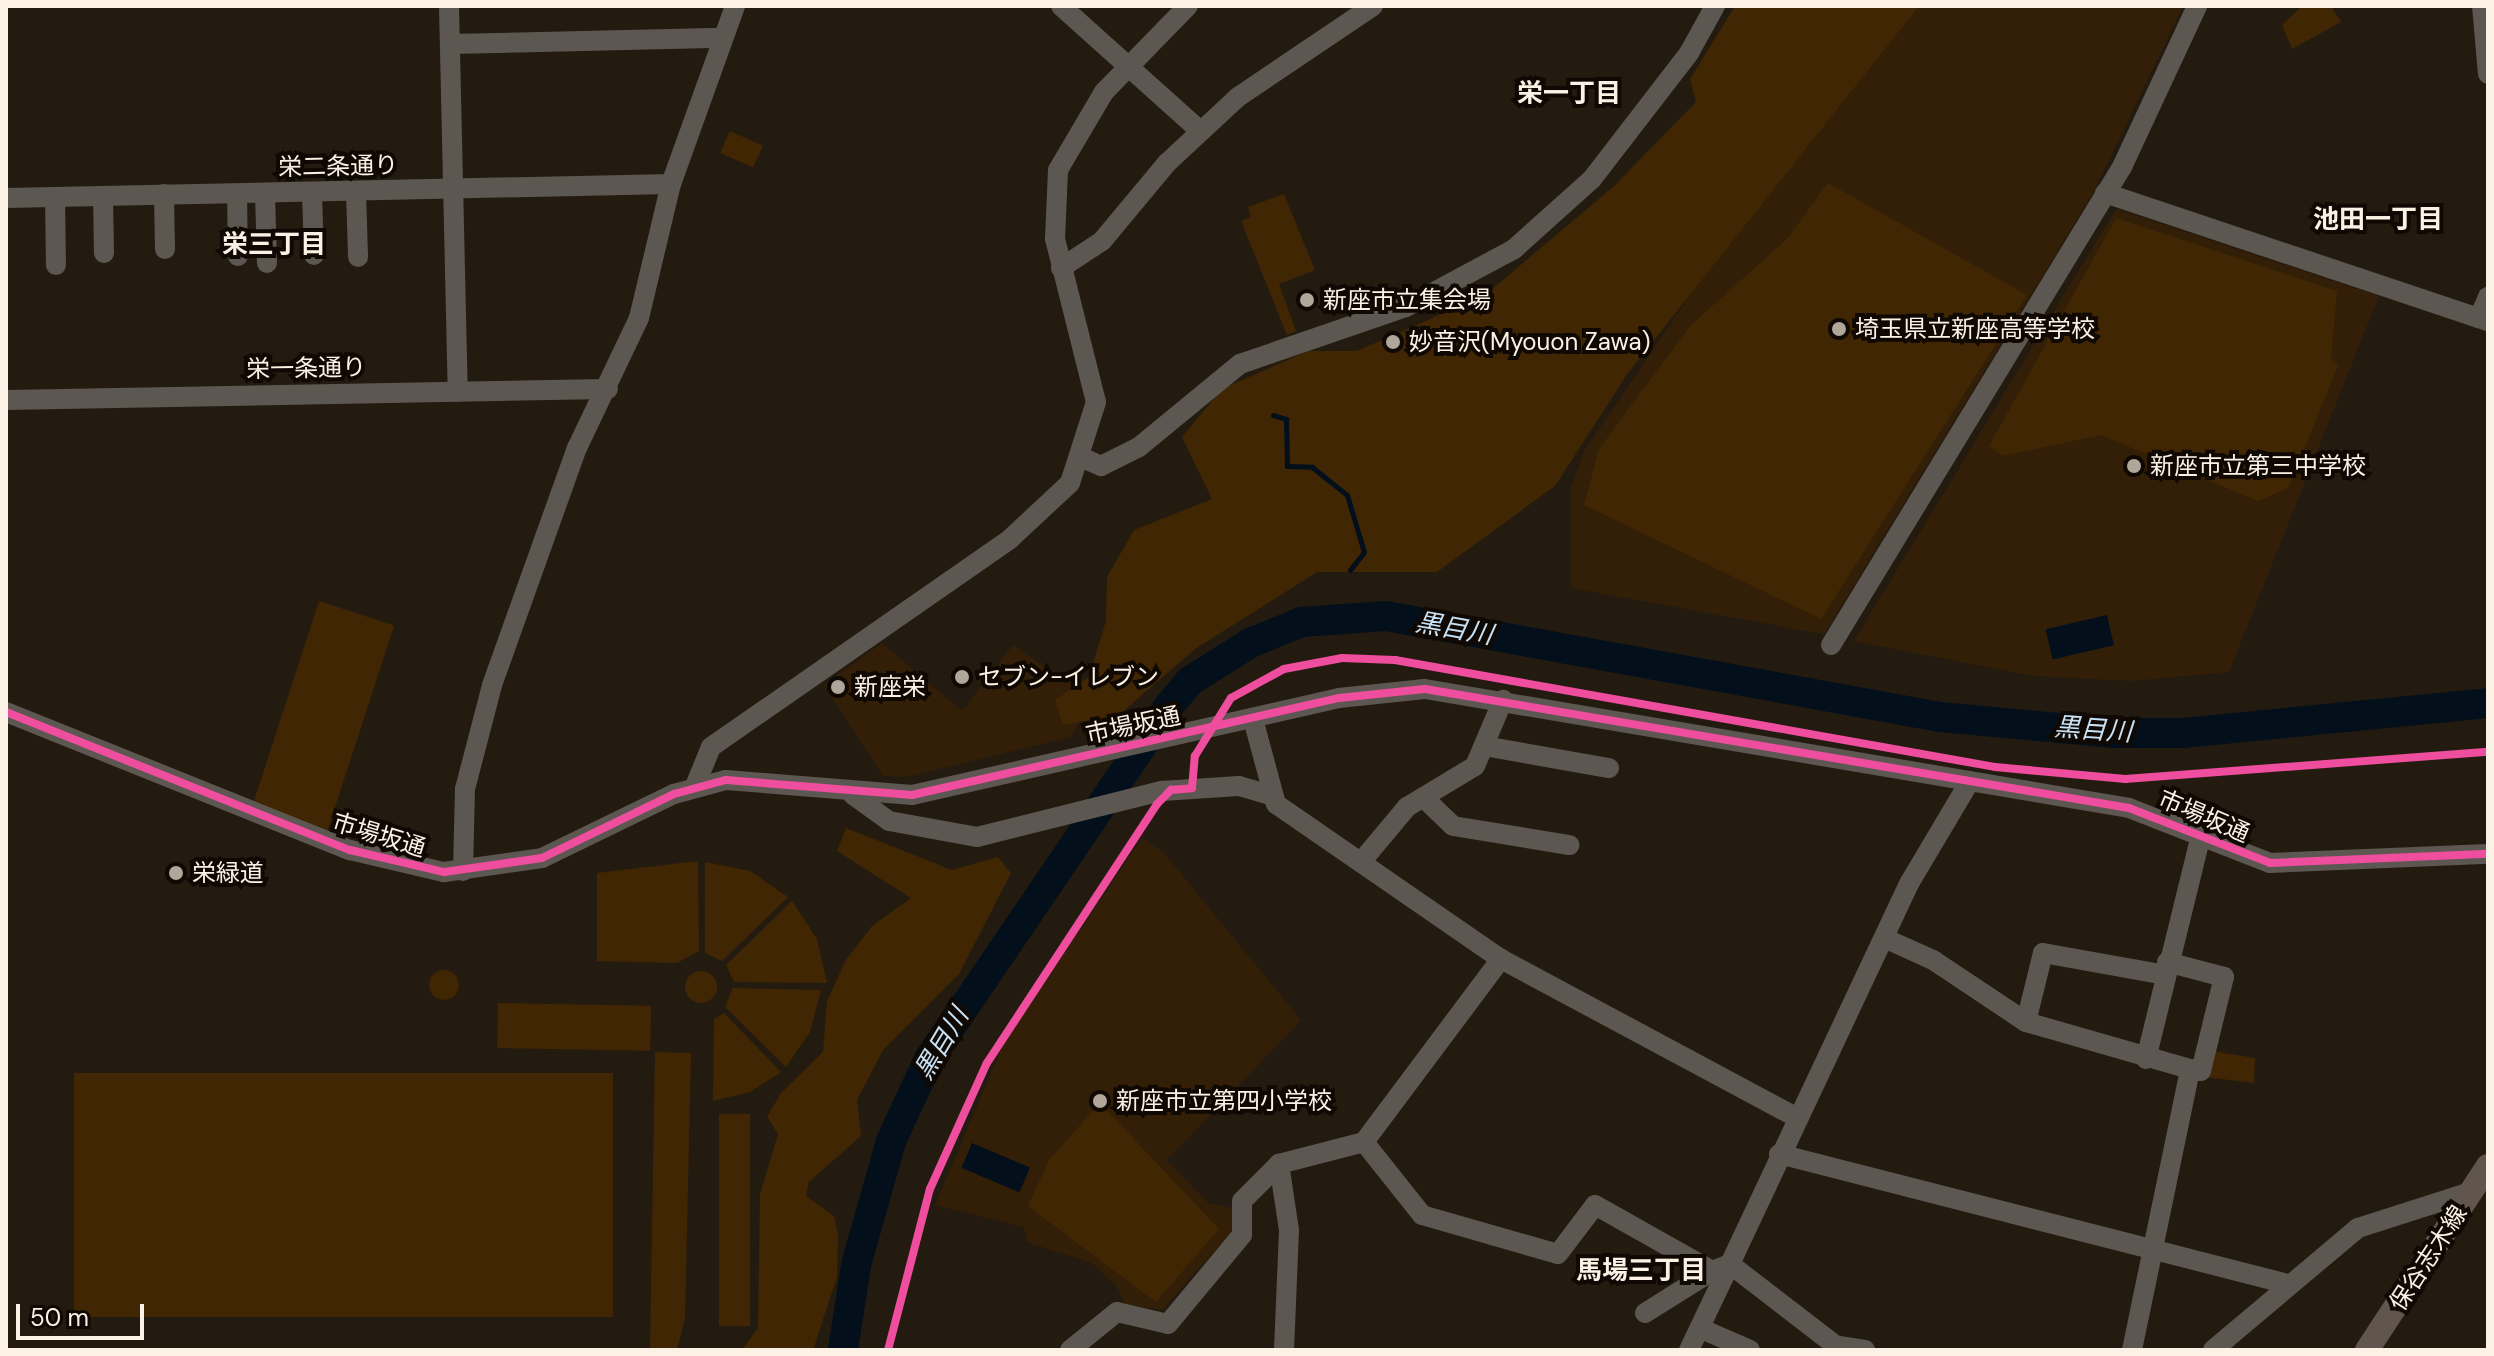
<!DOCTYPE html>
<html>
<head>
<meta charset="utf-8">
<style>
	body { margin:0 }
	#map { position:relative; width:2494px; height:1356px; overflow:hidden; background:#241b10; font-family:"DM Sans","Noto Sans JP",sans-serif }
	div>[style] { position:absolute }
	[style*='--x'] { left:calc(var(--x)*1px); top:calc(var(--y)*1px); width:calc(var(--w)*1px); rotate:calc(var(--a)*1deg) }
	.built>* { inset:0; background:#331f07 }
	.green>* { inset:0; background:#402603; transform-origin:0 0 }
	.round { border-radius:50% }
	.water>* { inset:0; background:#030f1b; transform-origin:0 0 }
	.stream>* { height:5px; margin:-2.5px; padding:0 2.5px; transform-origin:2.5px; border-radius:2.5px; background:#030f1b }
	.river>* { height:30px; margin:-15px; padding:0 15px; transform-origin:15px; border-radius:15px; background:#030f1b }
	.minor>* { height:20px; margin:-10px; padding:0 10px; transform-origin:10px; border-radius:10px; background:#5d5751 }
	.major>* { height:24px; margin:-12px; padding:0 12px; transform-origin:12px; border-radius:12px; background:#60564d }
	.cycleway>* { height:8px; margin:-4px; padding:0 4px; transform-origin:4px; border-radius:4px; background:#ef4d9e }
	.dots>* { width:22px; height:22px; translate:-50% -50%; box-sizing:border-box; border:4px solid #0f0803; border-radius:50% }
	span { translate:-50% -50%; white-space:nowrap; text-align:center; line-height:1.15; -webkit-text-stroke:8px #0f0803; paint-order:stroke }
	.street-label { font-size:24px; color:#fcf1e5 }
	.poi-label { font-size:24px; color:#fcf1e5 }
	.left { translate:0 -50%; text-align:left }
	.neighbourhood-label { font-size:26px; color:#fcf1e5; font-weight:700 }
	.water-label { font-size:26px; color:#c7e1f5; font-style:italic }
	.frame { position:absolute; inset:0; border:8px solid #fcf1e5; pointer-events:none }
	.scale { position:absolute; left:16px; top:1304px; width:128px; height:36px; box-sizing:border-box; border:4px solid #fcf1e5; border-top:0; padding-left:10px; font-size:24px; line-height:28px; white-space:nowrap; color:#fcf1e5; -webkit-text-stroke:6px #0f0803; paint-order:stroke }
</style>
</head>
<body>
<div id="map">
	<div class="built">
		<div style="clip-path:polygon(1907px 6px,2183px 6px,2094px 191px,1824px 634px,1571px 588px,1571px 487px,1584px 451px,1750px 207px)"></div>
		<div style="clip-path:polygon(2116px 209px,2379px 296px,2229px 672px,2131px 681px,2034px 676px,1854px 641px)"></div>
		<div style="clip-path:polygon(882px 643px,962px 711px,1013px 645px,1091px 699px,1071px 737px,906px 777px,883px 776px,824px 685px)"></div>
		<div style="clip-path:polygon(1142px 838px,1163px 852px,1301px 1020px,1167px 1160px,1208px 1203px,1231px 1208px,1234px 1219px,1230px 1233px,1162px 1310px,1125px 1304px,1117px 1286px,1092px 1263px,1027px 1242px,1024px 1227px,935px 1205px,1004px 1043px)"></div>
	</div>
	<div class="green">
		<div style="clip-path:polygon(1735px 6px,1919px 6px,1628px 373px,1555px 486px,1437px 572px,1317px 572px,1195px 649px,1119px 715px,1063px 725px,1055px 700px,1089px 677px,1106px 621px,1107px 577px,1134px 530px,1212px 499px,1182px 437px,1222px 389px,1308px 351px,1357px 351px,1485px 295px,1613px 187px,1696px 102px,1690px 79px)"></div>
		<div style="clip-path:polygon(2302px 6px,2331px 6px,2341px 22px,2292px 49px,2282px 25px)"></div>
		<div style="left:730px;top:131px;width:36px;height:24px;rotate:24deg"></div>
		<div style="clip-path:polygon(1828px 183px,2027px 295px,1821px 619px,1584px 505px,1599px 449px,1691px 325px,1787px 239px)"></div>
		<div style="clip-path:polygon(1284px 194px,1315px 270px,1279px 284px,1296px 331px,1287px 335px,1241px 221px,1251px 217px,1248px 207px)"></div>
		<div style="clip-path:polygon(2116px 218px,2337px 291px,2331px 360px,2338px 366px,2288px 488px,2258px 501px,2101px 435px,2003px 456px,1989px 446px)"></div>
		<div style="left:319px;top:601px;width:79px;height:217px;rotate:18deg"></div>
		<div style="clip-path:polygon(846px 828px,952px 870px,998px 857px,1011px 873px,959px 974px,883px 1050px,857px 1100px,861px 1136px,809px 1182px,806px 1196px,834px 1216px,838px 1235px,837px 1277px,813px 1350px,742px 1350px,758px 1328px,760px 1194px,778px 1134px,767px 1117px,781px 1093px,823px 1052px,827px 1001px,846px 960px,872px 926px,911px 898px,837px 851px)"></div>
		<div style="clip-path:polygon(698px 861px,699px 951px,677px 963px,597px 961px,597px 873px)"></div>
		<div style="clip-path:polygon(705px 862px,750px 871px,788px 897px,722px 961px,705px 953px)"></div>
		<div style="clip-path:polygon(792px 901px,817px 939px,827px 983px,734px 982px,726px 965px)"></div>
		<div class="round" style="left:429px;top:970px;width:30px;height:30px"></div>
		<div class="round" style="left:685px;top:971px;width:32px;height:32px"></div>
		<div style="clip-path:polygon(733px 988px,821px 990px,810px 1032px,786px 1067px,725px 1007px)"></div>
		<div style="left:498px;top:1003px;width:153px;height:45px;rotate:1deg"></div>
		<div style="clip-path:polygon(724px 1013px,781px 1072px,750px 1092px,713px 1101px,714px 1019px)"></div>
		<div style="clip-path:polygon(2212px 1051px,2255px 1058px,2254px 1083px,2205px 1077px)"></div>
		<div style="clip-path:polygon(655px 1052px,691px 1053px,685px 1318px,677px 1350px,650px 1350px)"></div>
		<div style="left:613px;top:1073px;width:244px;height:539px;rotate:90deg"></div>
		<div style="clip-path:polygon(1100px 1103px,1219px 1229px,1156px 1302px,1028px 1206px,1049px 1160px)"></div>
		<div style="left:719px;top:1114px;width:31px;height:212px"></div>
	</div>
	<div class="water">
		<div style="left:2107px;top:615px;width:31px;height:63px;rotate:77deg"></div>
		<div style="left:972px;top:1143px;width:63px;height:27px;rotate:23deg"></div>
	</div>
	<div class="stream">
		<div style="--x:1273;--y:415;--w:14;--a:17"></div>
		<div style="--x:1286;--y:419;--w:47;--a:88.8"></div>
		<div style="--x:1287;--y:466;--w:25;--a:2"></div>
		<div style="--x:1312;--y:467;--w:45;--a:38.7"></div>
		<div style="--x:1347;--y:495;--w:59;--a:73.4"></div>
		<div style="--x:1364;--y:552;--w:23;--a:128"></div>
		<div style="--x:1352;--y:606;--w:9;--a:84"></div>
	</div>
	<div class="river">
		<div style="--x:843;--y:1350;--w:86;--a:-81.3"></div>
		<div style="--x:856;--y:1265;--w:129;--a:-74.2"></div>
		<div style="--x:891;--y:1141;--w:90;--a:-65.1"></div>
		<div style="--x:929;--y:1059;--w:427;--a:-55.8"></div>
		<div style="--x:1169;--y:706;--w:33;--a:-50"></div>
		<div style="--x:1190;--y:681;--w:71;--a:-32.3"></div>
		<div style="--x:1250;--y:643;--w:56;--a:-22"></div>
		<div style="--x:1302;--y:622;--w:84;--a:-4.1"></div>
		<div style="--x:1386;--y:616;--w:563;--a:10.33"></div>
		<div style="--x:1940;--y:717;--w:175;--a:5.3"></div>
		<div style="--x:2114;--y:733;--w:69;--a:0"></div>
		<div style="--x:2183;--y:733;--w:306;--a:-5.6"></div>
	</div>
	<div class="minor">
		<div style="--x:449;--y:6;--w:386;--a:88.7"></div>
		<div style="--x:1061;--y:6;--w:186;--a:41.9"></div>
		<div style="--x:2482;--y:6;--w:68;--a:85"></div>
		<div style="--x:450;--y:44;--w:272;--a:-1.3"></div>
		<div style="--x:356;--y:192;--w:65;--a:88.2"></div>
		<div style="--x:265;--y:193;--w:70;--a:88.4"></div>
		<div style="--x:312;--y:193;--w:62;--a:88.2"></div>
		<div style="--x:2105;--y:193;--w:404;--a:18.5"></div>
		<div style="--x:164;--y:194;--w:55;--a:89"></div>
		<div style="--x:237;--y:194;--w:62;--a:89.1"></div>
		<div style="--x:103;--y:196;--w:57;--a:89"></div>
		<div style="--x:55;--y:197;--w:68;--a:89.2"></div>
		<div style="--x:6;--y:198;--w:665;--a:-1.21"></div>
		<div style="--x:1061;--y:268;--w:49;--a:-33.4"></div>
		<div style="--x:1102;--y:241;--w:102;--a:-50.2"></div>
		<div style="--x:1167;--y:163;--w:97;--a:-42.9"></div>
		<div style="--x:1238;--y:97;--w:163;--a:-34"></div>
		<div style="--x:2479;--y:318;--w:23;--a:-67"></div>
		<div style="--x:6;--y:400;--w:602;--a:-1.05"></div>
		<div style="--x:1083;--y:458;--w:20;--a:24"></div>
		<div style="--x:1101;--y:466;--w:42;--a:-26.6"></div>
		<div style="--x:1139;--y:447;--w:131;--a:-39.4"></div>
		<div style="--x:1240;--y:364;--w:176;--a:-19"></div>
		<div style="--x:1406;--y:307;--w:123;--a:-28.2"></div>
		<div style="--x:1514;--y:249;--w:105;--a:-41.9"></div>
		<div style="--x:1592;--y:179;--w:159;--a:-52.4"></div>
		<div style="--x:1689;--y:53;--w:54;--a:-61"></div>
		<div style="--x:1831;--y:645;--w:560;--a:-58.67"></div>
		<div style="--x:2122;--y:167;--w:178;--a:-65"></div>
		<div style="--x:6;--y:712;--w:371;--a:21.9"></div>
		<div style="--x:350;--y:850;--w:97;--a:13.2"></div>
		<div style="--x:444;--y:872;--w:99;--a:-8.1"></div>
		<div style="--x:542;--y:858;--w:147;--a:-25.9"></div>
		<div style="--x:674;--y:794;--w:54;--a:-15.1"></div>
		<div style="--x:726;--y:780;--w:187;--a:4.6"></div>
		<div style="--x:912;--y:795;--w:438;--a:-12.8"></div>
		<div style="--x:1339;--y:698;--w:86;--a:-6"></div>
		<div style="--x:1425;--y:689;--w:714;--a:9.59"></div>
		<div style="--x:2129;--y:808;--w:151;--a:21.3"></div>
		<div style="--x:2270;--y:863;--w:218;--a:-2.4"></div>
		<div style="--x:1253;--y:719;--w:88;--a:74.9"></div>
		<div style="--x:1276;--y:804;--w:273;--a:34.6"></div>
		<div style="--x:1501;--y:959;--w:332;--a:28.2"></div>
		<div style="--x:1484;--y:746;--w:127;--a:10"></div>
		<div style="--x:695;--y:786;--w:42;--a:-67.7"></div>
		<div style="--x:711;--y:747;--w:364;--a:-34.8"></div>
		<div style="--x:1010;--y:539;--w:82;--a:-43"></div>
		<div style="--x:1070;--y:483;--w:85;--a:-72.2"></div>
		<div style="--x:1096;--y:402;--w:168;--a:-104.1"></div>
		<div style="--x:1055;--y:239;--w:69;--a:-87.5"></div>
		<div style="--x:1058;--y:170;--w:91;--a:-59.5"></div>
		<div style="--x:1104;--y:92;--w:120;--a:-45.7"></div>
		<div style="--x:853;--y:795;--w:44;--a:35.8"></div>
		<div style="--x:889;--y:821;--w:89;--a:10.3"></div>
		<div style="--x:977;--y:837;--w:191;--a:-14"></div>
		<div style="--x:1162;--y:791;--w:77;--a:-3.7"></div>
		<div style="--x:1239;--y:786;--w:32;--a:16"></div>
		<div style="--x:1424;--y:798;--w:40;--a:44"></div>
		<div style="--x:1453;--y:826;--w:118;--a:9.3"></div>
		<div style="--x:1361;--y:862;--w:72;--a:-50.1"></div>
		<div style="--x:1407;--y:807;--w:79;--a:-31.1"></div>
		<div style="--x:1475;--y:766;--w:72;--a:-67"></div>
		<div style="--x:463;--y:871;--w:82;--a:-88.6"></div>
		<div style="--x:465;--y:789;--w:107;--a:-75.4"></div>
		<div style="--x:492;--y:685;--w:252;--a:-70.3"></div>
		<div style="--x:577;--y:448;--w:144;--a:-64.5"></div>
		<div style="--x:639;--y:318;--w:138;--a:-76.6"></div>
		<div style="--x:671;--y:184;--w:189;--a:-70.2"></div>
		<div style="--x:1884;--y:938;--w:54;--a:24.2"></div>
		<div style="--x:1933;--y:960;--w:112;--a:33.7"></div>
		<div style="--x:2026;--y:1022;--w:171;--a:16"></div>
		<div style="--x:2026;--y:1022;--w:71;--a:-76.2"></div>
		<div style="--x:2043;--y:953;--w:124;--a:10.2"></div>
		<div style="--x:2146;--y:1059;--w:231;--a:-76.2"></div>
		<div style="--x:1364;--y:1142;--w:93;--a:51.5"></div>
		<div style="--x:1422;--y:1215;--w:141;--a:16"></div>
		<div style="--x:1558;--y:1254;--w:61;--a:-52.9"></div>
		<div style="--x:1595;--y:1205;--w:134;--a:29.4"></div>
		<div style="--x:1712;--y:1271;--w:19;--a:-21"></div>
		<div style="--x:1779;--y:1154;--w:521;--a:14.33"></div>
		<div style="--x:1645;--y:1313;--w:79;--a:-32.1"></div>
		<div style="--x:1704;--y:1330;--w:50;--a:23.5"></div>
		<div style="--x:1070;--y:1350;--w:60;--a:-39"></div>
		<div style="--x:1117;--y:1312;--w:52;--a:13.2"></div>
		<div style="--x:1168;--y:1324;--w:116;--a:-50.3"></div>
		<div style="--x:1242;--y:1235;--w:34;--a:-90"></div>
		<div style="--x:1242;--y:1201;--w:52;--a:-45"></div>
		<div style="--x:1284;--y:1350;--w:120;--a:-87.6"></div>
		<div style="--x:1289;--y:1230;--w:67;--a:-98.6"></div>
		<div style="--x:1279;--y:1164;--w:88;--a:-14.5"></div>
		<div style="--x:1364;--y:1142;--w:229;--a:-53.2"></div>
		<div style="--x:1689;--y:1350;--w:95;--a:-64.5"></div>
		<div style="--x:1865;--y:1350;--w:30;--a:-171"></div>
		<div style="--x:1835;--y:1345;--w:133;--a:-142.4"></div>
		<div style="--x:1730;--y:1264;--w:422;--a:-64.8"></div>
		<div style="--x:1910;--y:882;--w:117;--a:-59.3"></div>
		<div style="--x:2132;--y:1350;--w:287;--a:-78.3"></div>
		<div style="--x:2190;--y:1069;--w:11;--a:10"></div>
		<div style="--x:2201;--y:1071;--w:97;--a:-76.3"></div>
		<div style="--x:2224;--y:977;--w:59;--a:-165.3"></div>
		<div style="--x:2213;--y:1350;--w:189;--a:-40.1"></div>
		<div style="--x:2358;--y:1228;--w:118;--a:-17.8"></div>
	</div>
	<div class="major">
		<div style="--x:2367;--y:1350;--w:220;--a:-56.7"></div>
	</div>
	<div class="cycleway">
		<div style="--x:6;--y:712;--w:371;--a:21.9"></div>
		<div style="--x:350;--y:850;--w:97;--a:13.2"></div>
		<div style="--x:444;--y:872;--w:99;--a:-8.1"></div>
		<div style="--x:542;--y:858;--w:147;--a:-25.9"></div>
		<div style="--x:674;--y:794;--w:54;--a:-15.1"></div>
		<div style="--x:726;--y:780;--w:187;--a:4.6"></div>
		<div style="--x:912;--y:795;--w:438;--a:-12.8"></div>
		<div style="--x:1339;--y:698;--w:86;--a:-6"></div>
		<div style="--x:1425;--y:689;--w:714;--a:9.59"></div>
		<div style="--x:2129;--y:808;--w:151;--a:21.3"></div>
		<div style="--x:2270;--y:863;--w:218;--a:-2.4"></div>
		<div style="--x:888;--y:1350;--w:166;--a:-75.4"></div>
		<div style="--x:930;--y:1189;--w:138;--a:-65.7"></div>
		<div style="--x:987;--y:1063;--w:310;--a:-56.7"></div>
		<div style="--x:1157;--y:804;--w:20;--a:-45"></div>
		<div style="--x:1171;--y:790;--w:21;--a:-5"></div>
		<div style="--x:1192;--y:788;--w:32;--a:-85"></div>
		<div style="--x:1195;--y:756;--w:68;--a:-58.2"></div>
		<div style="--x:1231;--y:698;--w:60;--a:-28.7"></div>
		<div style="--x:1284;--y:669;--w:59;--a:-10.7"></div>
		<div style="--x:1342;--y:658;--w:53;--a:2.2"></div>
		<div style="--x:1395;--y:660;--w:609;--a:10.11"></div>
		<div style="--x:1995;--y:767;--w:131;--a:5.3"></div>
		<div style="--x:2125;--y:779;--w:364;--a:-4.3"></div>
	</div>
	<div class="dots">
		<div style="left:1307px;top:300px;background:#b0a69a"></div>
		<div style="left:1839px;top:329px;background:#b0a69a"></div>
		<div style="left:1393px;top:342px;background:#b0a69a"></div>
		<div style="left:2134px;top:466px;background:#b0a69a"></div>
		<div style="left:962px;top:677px;background:#b0a69a"></div>
		<div style="left:838px;top:687px;background:#b0a69a"></div>
		<div style="left:176px;top:873px;background:#b0a69a"></div>
		<div style="left:1100px;top:1101px;background:#b0a69a"></div>
	</div>
	<div class="street-label">
		<span style="left:338px;top:166px;rotate:-1deg">栄二条通り</span>
		<span style="left:306px;top:368px;rotate:-1deg">栄一条通り</span>
		<span style="left:1133px;top:725px;rotate:-12deg">市場坂通</span>
		<span style="left:2204px;top:816px;rotate:23deg">市場坂通</span>
		<span style="left:379px;top:835px;rotate:17deg">市場坂通</span>
		<span style="left:2428px;top:1258px;rotate:-57deg">保谷志木線</span>
	</div>
	<div class="poi-label">
		<span class="left" style="left:1323px;top:300px">新座市立集会場</span>
		<span class="left" style="left:1855px;top:329px">埼玉県立新座高等学校</span>
		<span class="left" style="left:1409px;top:342px">妙音沢(Myouon Zawa)</span>
		<span class="left" style="left:2150px;top:466px">新座市立第三中学校</span>
		<span class="left" style="left:978px;top:677px">セブン-イレブン</span>
		<span class="left" style="left:854px;top:687px">新座栄</span>
		<span class="left" style="left:192px;top:873px">栄緑道</span>
		<span class="left" style="left:1116px;top:1101px">新座市立第四小学校</span>
	</div>
	<div class="neighbourhood-label">
		<span style="left:1569px;top:94px">栄一丁目</span>
		<span style="left:2378px;top:220px">池田一丁目</span>
		<span style="left:274px;top:245px">栄三丁目</span>
		<span style="left:1641px;top:1271px">馬場三丁目</span>
	</div>
	<div class="water-label">
		<span style="left:1454px;top:629px;rotate:10deg">黒目川</span>
		<span style="left:2093px;top:730px;rotate:4deg">黒目川</span>
		<span style="left:942px;top:1044px;rotate:-59deg">黒目川</span>
	</div>
	<div class="frame"></div>
	<div class="scale">50 m</div>
</div>
</body>
</html>
